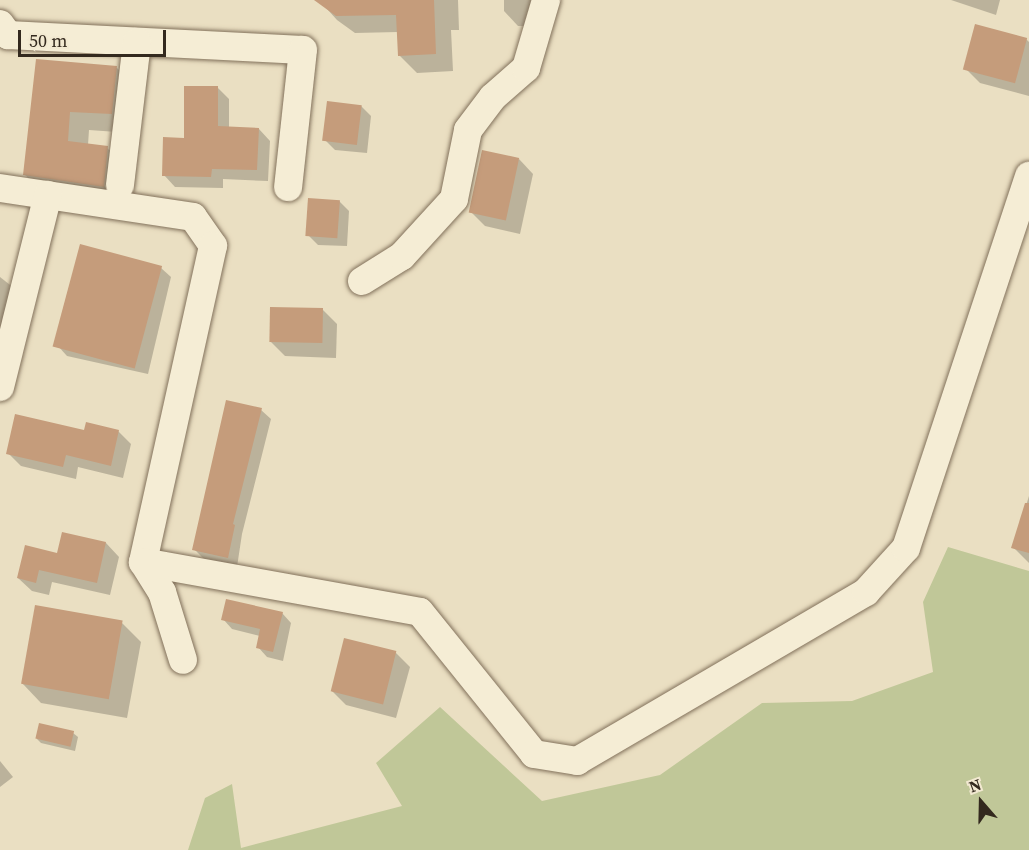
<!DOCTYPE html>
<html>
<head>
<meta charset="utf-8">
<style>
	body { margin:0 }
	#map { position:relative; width:1029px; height:850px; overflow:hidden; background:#eadfc2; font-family:"Source Serif 4",serif }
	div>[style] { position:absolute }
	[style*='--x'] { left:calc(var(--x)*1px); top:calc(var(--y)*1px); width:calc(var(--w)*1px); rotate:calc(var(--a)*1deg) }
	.green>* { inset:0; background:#c0c798 }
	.shadow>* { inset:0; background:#0003 }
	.building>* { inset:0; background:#c59c7b; transform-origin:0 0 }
	.roads { filter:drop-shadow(0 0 2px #82715b) drop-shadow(0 0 2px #82715b) }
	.minor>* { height:28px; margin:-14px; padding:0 14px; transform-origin:14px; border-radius:14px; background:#f5edd5 }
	span { translate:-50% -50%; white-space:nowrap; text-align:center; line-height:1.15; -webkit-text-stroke:4.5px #f2e9d1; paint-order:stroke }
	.north { position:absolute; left:951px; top:772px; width:60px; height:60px; -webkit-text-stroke:4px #f2e9d1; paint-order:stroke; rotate:340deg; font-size:16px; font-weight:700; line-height:24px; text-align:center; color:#33291e }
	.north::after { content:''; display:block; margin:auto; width:21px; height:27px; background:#33291e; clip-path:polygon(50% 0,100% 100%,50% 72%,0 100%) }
	.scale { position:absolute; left:18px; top:30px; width:148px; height:27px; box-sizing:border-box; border:3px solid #33291e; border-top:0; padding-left:8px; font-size:18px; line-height:21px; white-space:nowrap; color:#33291e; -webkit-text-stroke:4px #f2e9d1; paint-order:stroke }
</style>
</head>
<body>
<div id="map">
	<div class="green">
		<div style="clip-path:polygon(948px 547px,1029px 571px,1029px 850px,188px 850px,205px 798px,232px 784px,241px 848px,402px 806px,376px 763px,440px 707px,542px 801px,660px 775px,762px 703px,852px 701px,933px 672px,923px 602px)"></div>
	</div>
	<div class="shadow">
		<div style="clip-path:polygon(319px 0,458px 0,459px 30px,451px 30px,453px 71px,417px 73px,399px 55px,398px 32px,355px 33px,337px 20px)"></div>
		<div style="clip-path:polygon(504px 0,550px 0,540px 26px,518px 26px,504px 11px)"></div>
		<div style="clip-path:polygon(951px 0,1000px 0,996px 15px)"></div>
		<div style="clip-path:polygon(1026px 39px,1029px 42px,1029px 96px,980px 83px,965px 68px)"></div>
		<div style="clip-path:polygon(37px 61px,117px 68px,136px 87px,131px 133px,89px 130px,88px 145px,107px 148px,127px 167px,123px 205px,44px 193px,24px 174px)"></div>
		<div style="clip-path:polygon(217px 87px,229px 99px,229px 128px,259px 129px,270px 141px,268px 181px,223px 179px,223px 188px,175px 187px,164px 175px)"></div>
		<div style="clip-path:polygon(361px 106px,371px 116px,367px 153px,335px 150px,325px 140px)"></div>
		<div style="clip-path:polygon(519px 159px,533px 174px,520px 234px,485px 226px,470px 211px)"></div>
		<div style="clip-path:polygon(339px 201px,349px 211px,347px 246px,318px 245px,308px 235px)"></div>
		<div style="clip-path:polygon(161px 268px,171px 277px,148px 374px,67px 356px,58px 346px)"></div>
		<div style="clip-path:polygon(0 277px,19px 292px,0 330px)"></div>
		<div style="clip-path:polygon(323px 310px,337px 324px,336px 358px,285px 356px,271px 342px)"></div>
		<div style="clip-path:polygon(261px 410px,271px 419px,242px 534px,237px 567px,204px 559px,194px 549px)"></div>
		<div style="clip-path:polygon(85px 431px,118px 431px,131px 444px,123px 478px,78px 467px,76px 479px,21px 466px,8px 453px)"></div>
		<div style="clip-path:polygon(1029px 496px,1029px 563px,1013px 547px)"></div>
		<div style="clip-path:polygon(63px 534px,106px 543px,119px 557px,110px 595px,52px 582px,49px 595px,32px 591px,18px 578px,58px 555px)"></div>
		<div style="clip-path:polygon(282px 613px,291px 623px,283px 661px,267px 657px,258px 647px,260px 636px,232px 629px,223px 619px)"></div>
		<div style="clip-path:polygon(122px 623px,141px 642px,127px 718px,41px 703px,22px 683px)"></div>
		<div style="clip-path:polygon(395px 652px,410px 667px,396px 718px,346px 705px,332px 691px)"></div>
		<div style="clip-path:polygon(73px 733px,78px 737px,75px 751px,41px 743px,37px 739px)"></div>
		<div style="clip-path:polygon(0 761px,13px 777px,0 787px)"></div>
	</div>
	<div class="building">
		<div style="clip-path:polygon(314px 0,434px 0,436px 54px,398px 56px,396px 15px,336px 16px)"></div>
		<div style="left:975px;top:24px;width:54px;height:47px;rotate:15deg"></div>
		<div style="clip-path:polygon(36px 59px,117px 66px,112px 114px,70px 112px,68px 141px,108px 146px,104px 187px,23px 175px)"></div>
		<div style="clip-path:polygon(184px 86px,218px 86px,218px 126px,259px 128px,257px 170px,212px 169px,211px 177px,162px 176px,163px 137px,184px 138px)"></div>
		<div style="left:327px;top:101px;width:35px;height:40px;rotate:7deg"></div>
		<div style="left:482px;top:150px;width:38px;height:64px;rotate:12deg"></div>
		<div style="left:308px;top:198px;width:32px;height:38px;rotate:4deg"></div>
		<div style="left:80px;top:244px;width:85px;height:106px;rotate:15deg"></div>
		<div style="left:270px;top:307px;width:53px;height:35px;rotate:1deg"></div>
		<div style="clip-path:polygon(226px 400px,262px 408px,233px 524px,235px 525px,228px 558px,192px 550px)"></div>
		<div style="clip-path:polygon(15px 414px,84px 430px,86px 422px,119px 430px,111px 466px,66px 455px,63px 467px,6px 454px)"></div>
		<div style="clip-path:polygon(1025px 503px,1029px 503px,1029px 553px,1011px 548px)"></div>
		<div style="clip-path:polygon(62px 532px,106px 542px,97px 583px,39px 570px,36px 583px,17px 578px,25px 545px,57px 553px)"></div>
		<div style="clip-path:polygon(226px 599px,283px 612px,273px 652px,256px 648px,260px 629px,221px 620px)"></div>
		<div style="left:35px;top:605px;width:89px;height:80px;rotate:10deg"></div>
		<div style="left:344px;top:638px;width:54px;height:55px;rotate:14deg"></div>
		<div style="left:39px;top:723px;width:36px;height:16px;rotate:13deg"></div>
	</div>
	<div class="roads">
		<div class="minor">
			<div style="--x:0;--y:24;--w:14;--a:54"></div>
			<div style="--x:8;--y:35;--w:295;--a:2.9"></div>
			<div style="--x:303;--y:50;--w:138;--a:96.2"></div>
			<div style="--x:120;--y:185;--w:144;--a:-83.2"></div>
			<div style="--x:0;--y:188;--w:195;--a:8.5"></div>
			<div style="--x:193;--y:217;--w:35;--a:55"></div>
			<div style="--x:213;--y:246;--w:324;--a:102.5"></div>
			<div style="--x:143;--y:562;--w:281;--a:10.2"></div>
			<div style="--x:420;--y:612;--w:182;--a:51.2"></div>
			<div style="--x:534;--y:754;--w:44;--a:9.2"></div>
			<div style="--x:577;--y:761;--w:335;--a:-30.3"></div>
			<div style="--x:866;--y:592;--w:59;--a:-47.7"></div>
			<div style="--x:906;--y:548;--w:392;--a:-71.7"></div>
			<div style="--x:362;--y:281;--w:47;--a:-32"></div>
			<div style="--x:402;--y:256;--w:77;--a:-47.6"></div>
			<div style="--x:454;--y:199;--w:70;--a:-78.5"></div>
			<div style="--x:468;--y:130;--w:41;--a:-52.9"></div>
			<div style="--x:493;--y:97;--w:44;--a:-41.3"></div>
			<div style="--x:526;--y:68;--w:71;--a:-73.6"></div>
			<div style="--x:0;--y:387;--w:198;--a:-76"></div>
			<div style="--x:143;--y:562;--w:36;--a:58"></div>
			<div style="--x:162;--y:592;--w:71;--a:72.8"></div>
		</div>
	</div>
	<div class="north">N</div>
	<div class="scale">50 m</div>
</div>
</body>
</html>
